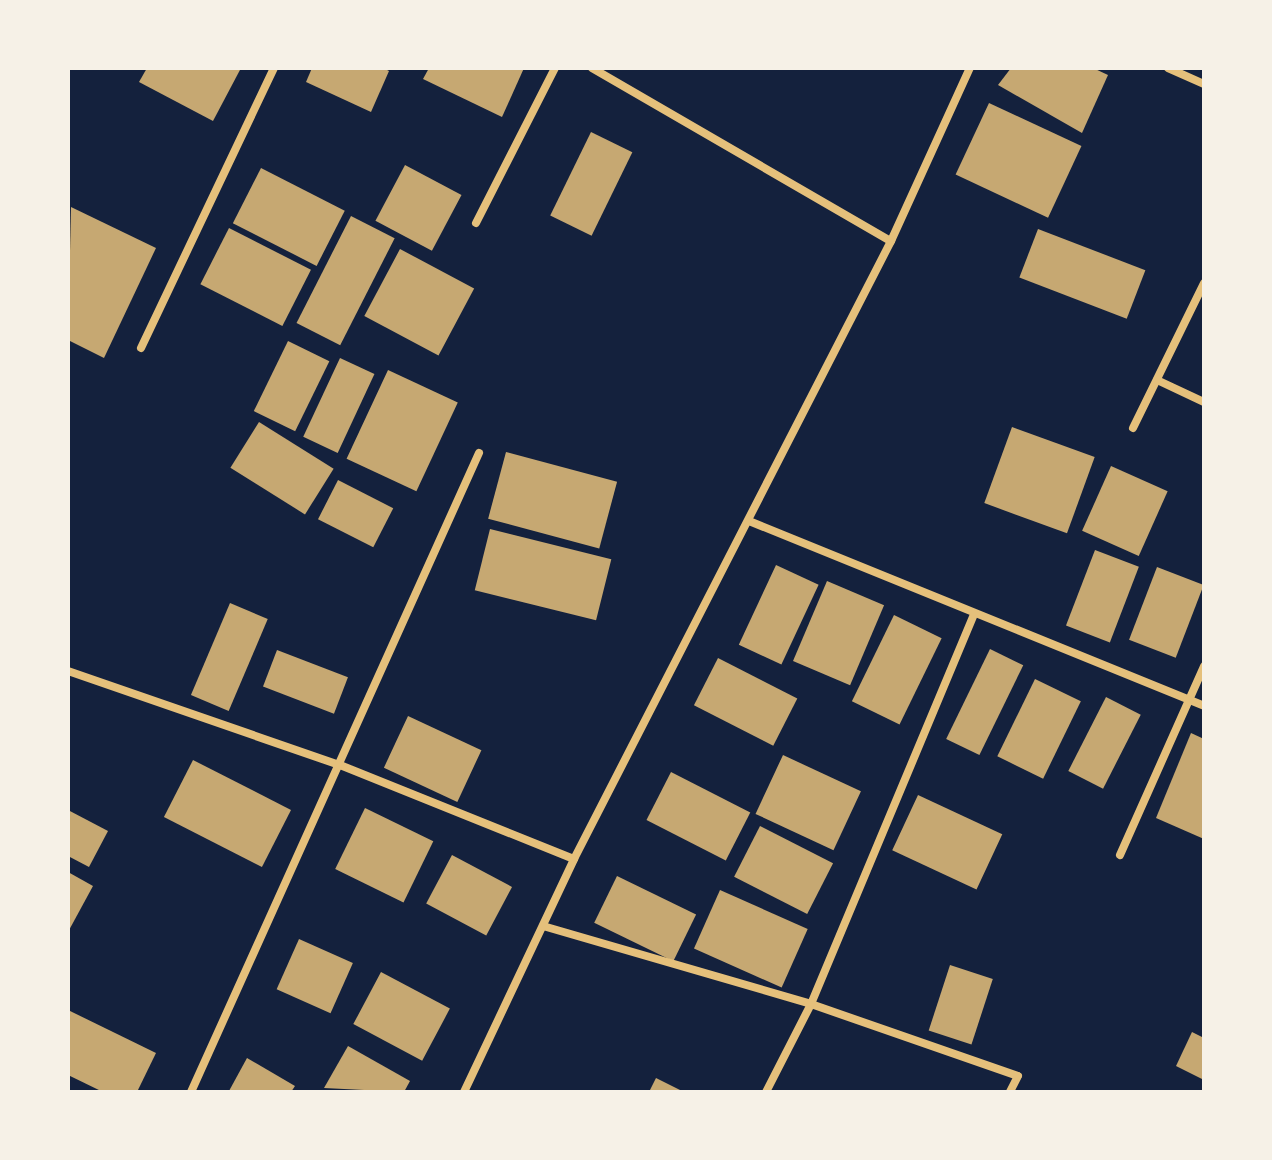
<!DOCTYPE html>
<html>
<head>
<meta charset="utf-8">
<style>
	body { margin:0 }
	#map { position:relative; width:1272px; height:1160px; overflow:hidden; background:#14213d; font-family:"Golos Text",sans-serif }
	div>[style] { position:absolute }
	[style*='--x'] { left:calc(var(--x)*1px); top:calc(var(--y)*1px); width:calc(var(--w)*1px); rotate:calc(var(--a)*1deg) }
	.building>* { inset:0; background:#c6a872; transform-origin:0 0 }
	.minor>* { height:8px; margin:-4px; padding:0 4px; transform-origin:4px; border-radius:4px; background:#e5c07b }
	span { translate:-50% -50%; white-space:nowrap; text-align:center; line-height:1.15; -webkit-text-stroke:6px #f6f1e7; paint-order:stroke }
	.frame { position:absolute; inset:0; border:70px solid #f6f1e7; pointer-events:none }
</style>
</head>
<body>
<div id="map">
	<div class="building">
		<div style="clip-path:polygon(147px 68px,241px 68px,213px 121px,139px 82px)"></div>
		<div style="clip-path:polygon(312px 68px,383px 68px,389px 71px,371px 112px,306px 82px)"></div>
		<div style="clip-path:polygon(429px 68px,524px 68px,502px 117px,423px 79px)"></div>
		<div style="clip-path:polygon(1011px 68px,1093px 68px,1108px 75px,1082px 133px,998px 85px)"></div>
		<div style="left:989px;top:103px;width:102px;height:79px;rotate:25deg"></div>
		<div style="left:591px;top:132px;width:46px;height:93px;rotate:26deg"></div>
		<div style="left:405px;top:165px;width:64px;height:63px;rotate:28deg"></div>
		<div style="left:261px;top:168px;width:94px;height:62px;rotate:27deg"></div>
		<div style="clip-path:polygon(71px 207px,156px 248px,104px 358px,68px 340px)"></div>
		<div style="left:351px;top:216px;width:49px;height:120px;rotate:27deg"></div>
		<div style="left:229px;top:228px;width:92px;height:63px;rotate:27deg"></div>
		<div style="left:1038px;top:229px;width:115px;height:52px;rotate:21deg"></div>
		<div style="left:400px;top:249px;width:84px;height:76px;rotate:28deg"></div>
		<div style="left:288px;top:341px;width:46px;height:78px;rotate:26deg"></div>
		<div style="left:340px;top:358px;width:38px;height:87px;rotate:25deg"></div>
		<div style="left:388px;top:370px;width:77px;height:98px;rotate:25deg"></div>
		<div style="left:259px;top:422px;width:88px;height:54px;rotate:32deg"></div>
		<div style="left:1012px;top:427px;width:88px;height:81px;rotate:20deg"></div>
		<div style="left:506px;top:452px;width:115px;height:69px;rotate:15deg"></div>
		<div style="left:1111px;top:466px;width:62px;height:71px;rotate:24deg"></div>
		<div style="left:338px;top:480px;width:62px;height:44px;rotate:27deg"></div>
		<div style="left:490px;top:529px;width:125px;height:63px;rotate:14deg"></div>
		<div style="left:1095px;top:550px;width:47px;height:81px;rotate:21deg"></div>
		<div style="left:776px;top:565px;width:47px;height:88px;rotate:25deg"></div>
		<div style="left:1157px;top:567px;width:50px;height:78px;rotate:21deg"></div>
		<div style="left:827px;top:581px;width:62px;height:87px;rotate:23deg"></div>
		<div style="left:230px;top:603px;width:41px;height:100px;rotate:23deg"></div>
		<div style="left:894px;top:615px;width:53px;height:96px;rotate:26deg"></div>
		<div style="left:990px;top:649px;width:37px;height:100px;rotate:26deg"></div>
		<div style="left:277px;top:650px;width:76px;height:39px;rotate:21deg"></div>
		<div style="left:718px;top:658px;width:89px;height:53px;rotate:27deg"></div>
		<div style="left:1035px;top:679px;width:51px;height:86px;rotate:26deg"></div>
		<div style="left:1106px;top:697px;width:39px;height:83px;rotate:27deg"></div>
		<div style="left:408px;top:716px;width:81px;height:57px;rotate:25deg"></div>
		<div style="clip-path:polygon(1191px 733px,1204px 739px,1204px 839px,1156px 818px)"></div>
		<div style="left:783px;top:755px;width:86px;height:65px;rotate:25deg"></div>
		<div style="left:193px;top:760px;width:110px;height:64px;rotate:27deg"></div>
		<div style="left:671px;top:772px;width:89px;height:54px;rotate:27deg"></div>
		<div style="left:918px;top:795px;width:93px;height:61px;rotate:25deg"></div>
		<div style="left:365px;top:808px;width:76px;height:68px;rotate:26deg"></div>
		<div style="clip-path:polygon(68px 810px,108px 831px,89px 867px,68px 856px)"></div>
		<div style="left:760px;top:826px;width:82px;height:57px;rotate:27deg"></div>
		<div style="left:452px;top:855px;width:68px;height:55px;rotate:28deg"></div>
		<div style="clip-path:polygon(68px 872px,93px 886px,68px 932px)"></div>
		<div style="left:617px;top:876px;width:88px;height:52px;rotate:26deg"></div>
		<div style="left:720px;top:890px;width:96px;height:64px;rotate:24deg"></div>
		<div style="left:299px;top:939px;width:59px;height:55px;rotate:24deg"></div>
		<div style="left:950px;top:965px;width:45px;height:69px;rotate:18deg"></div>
		<div style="left:381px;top:972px;width:78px;height:59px;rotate:28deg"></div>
		<div style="clip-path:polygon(68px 1010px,156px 1053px,137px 1092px,103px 1092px,68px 1075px)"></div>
		<div style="clip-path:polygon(1192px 1032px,1204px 1038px,1204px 1080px,1176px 1066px)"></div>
		<div style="clip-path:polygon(348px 1046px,410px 1081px,404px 1092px,324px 1088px)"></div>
		<div style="clip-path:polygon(247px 1058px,295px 1086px,291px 1092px,229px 1091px)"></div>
		<div style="clip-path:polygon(656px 1078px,684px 1092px,649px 1092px)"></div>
	</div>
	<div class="minor">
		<div style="--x:592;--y:68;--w:345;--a:30.1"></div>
		<div style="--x:1168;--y:68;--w:39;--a:24"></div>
		<div style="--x:476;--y:223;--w:174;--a:-63"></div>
		<div style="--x:141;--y:348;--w:310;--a:-64.6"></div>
		<div style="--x:1157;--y:380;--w:52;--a:25.1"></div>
		<div style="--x:1133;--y:428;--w:161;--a:-63.9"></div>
		<div style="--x:749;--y:521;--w:491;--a:22.1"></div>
		<div style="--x:68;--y:671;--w:288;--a:19.1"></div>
		<div style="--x:340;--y:765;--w:252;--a:21.9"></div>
		<div style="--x:1120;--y:855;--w:207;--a:-66"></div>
		<div style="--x:543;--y:926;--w:279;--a:16.2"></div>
		<div style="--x:811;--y:1004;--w:219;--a:19.2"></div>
		<div style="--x:1018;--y:1076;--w:18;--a:117"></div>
		<div style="--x:191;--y:1092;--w:701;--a:-65.74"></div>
		<div style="--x:464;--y:1092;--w:258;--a:-64.7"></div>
		<div style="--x:574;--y:859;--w:695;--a:-62.84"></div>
		<div style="--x:891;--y:241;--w:190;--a:-65.5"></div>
		<div style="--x:766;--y:1092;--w:99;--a:-62.9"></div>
		<div style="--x:811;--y:1004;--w:420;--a:-67.3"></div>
	</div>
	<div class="frame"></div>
</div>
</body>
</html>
